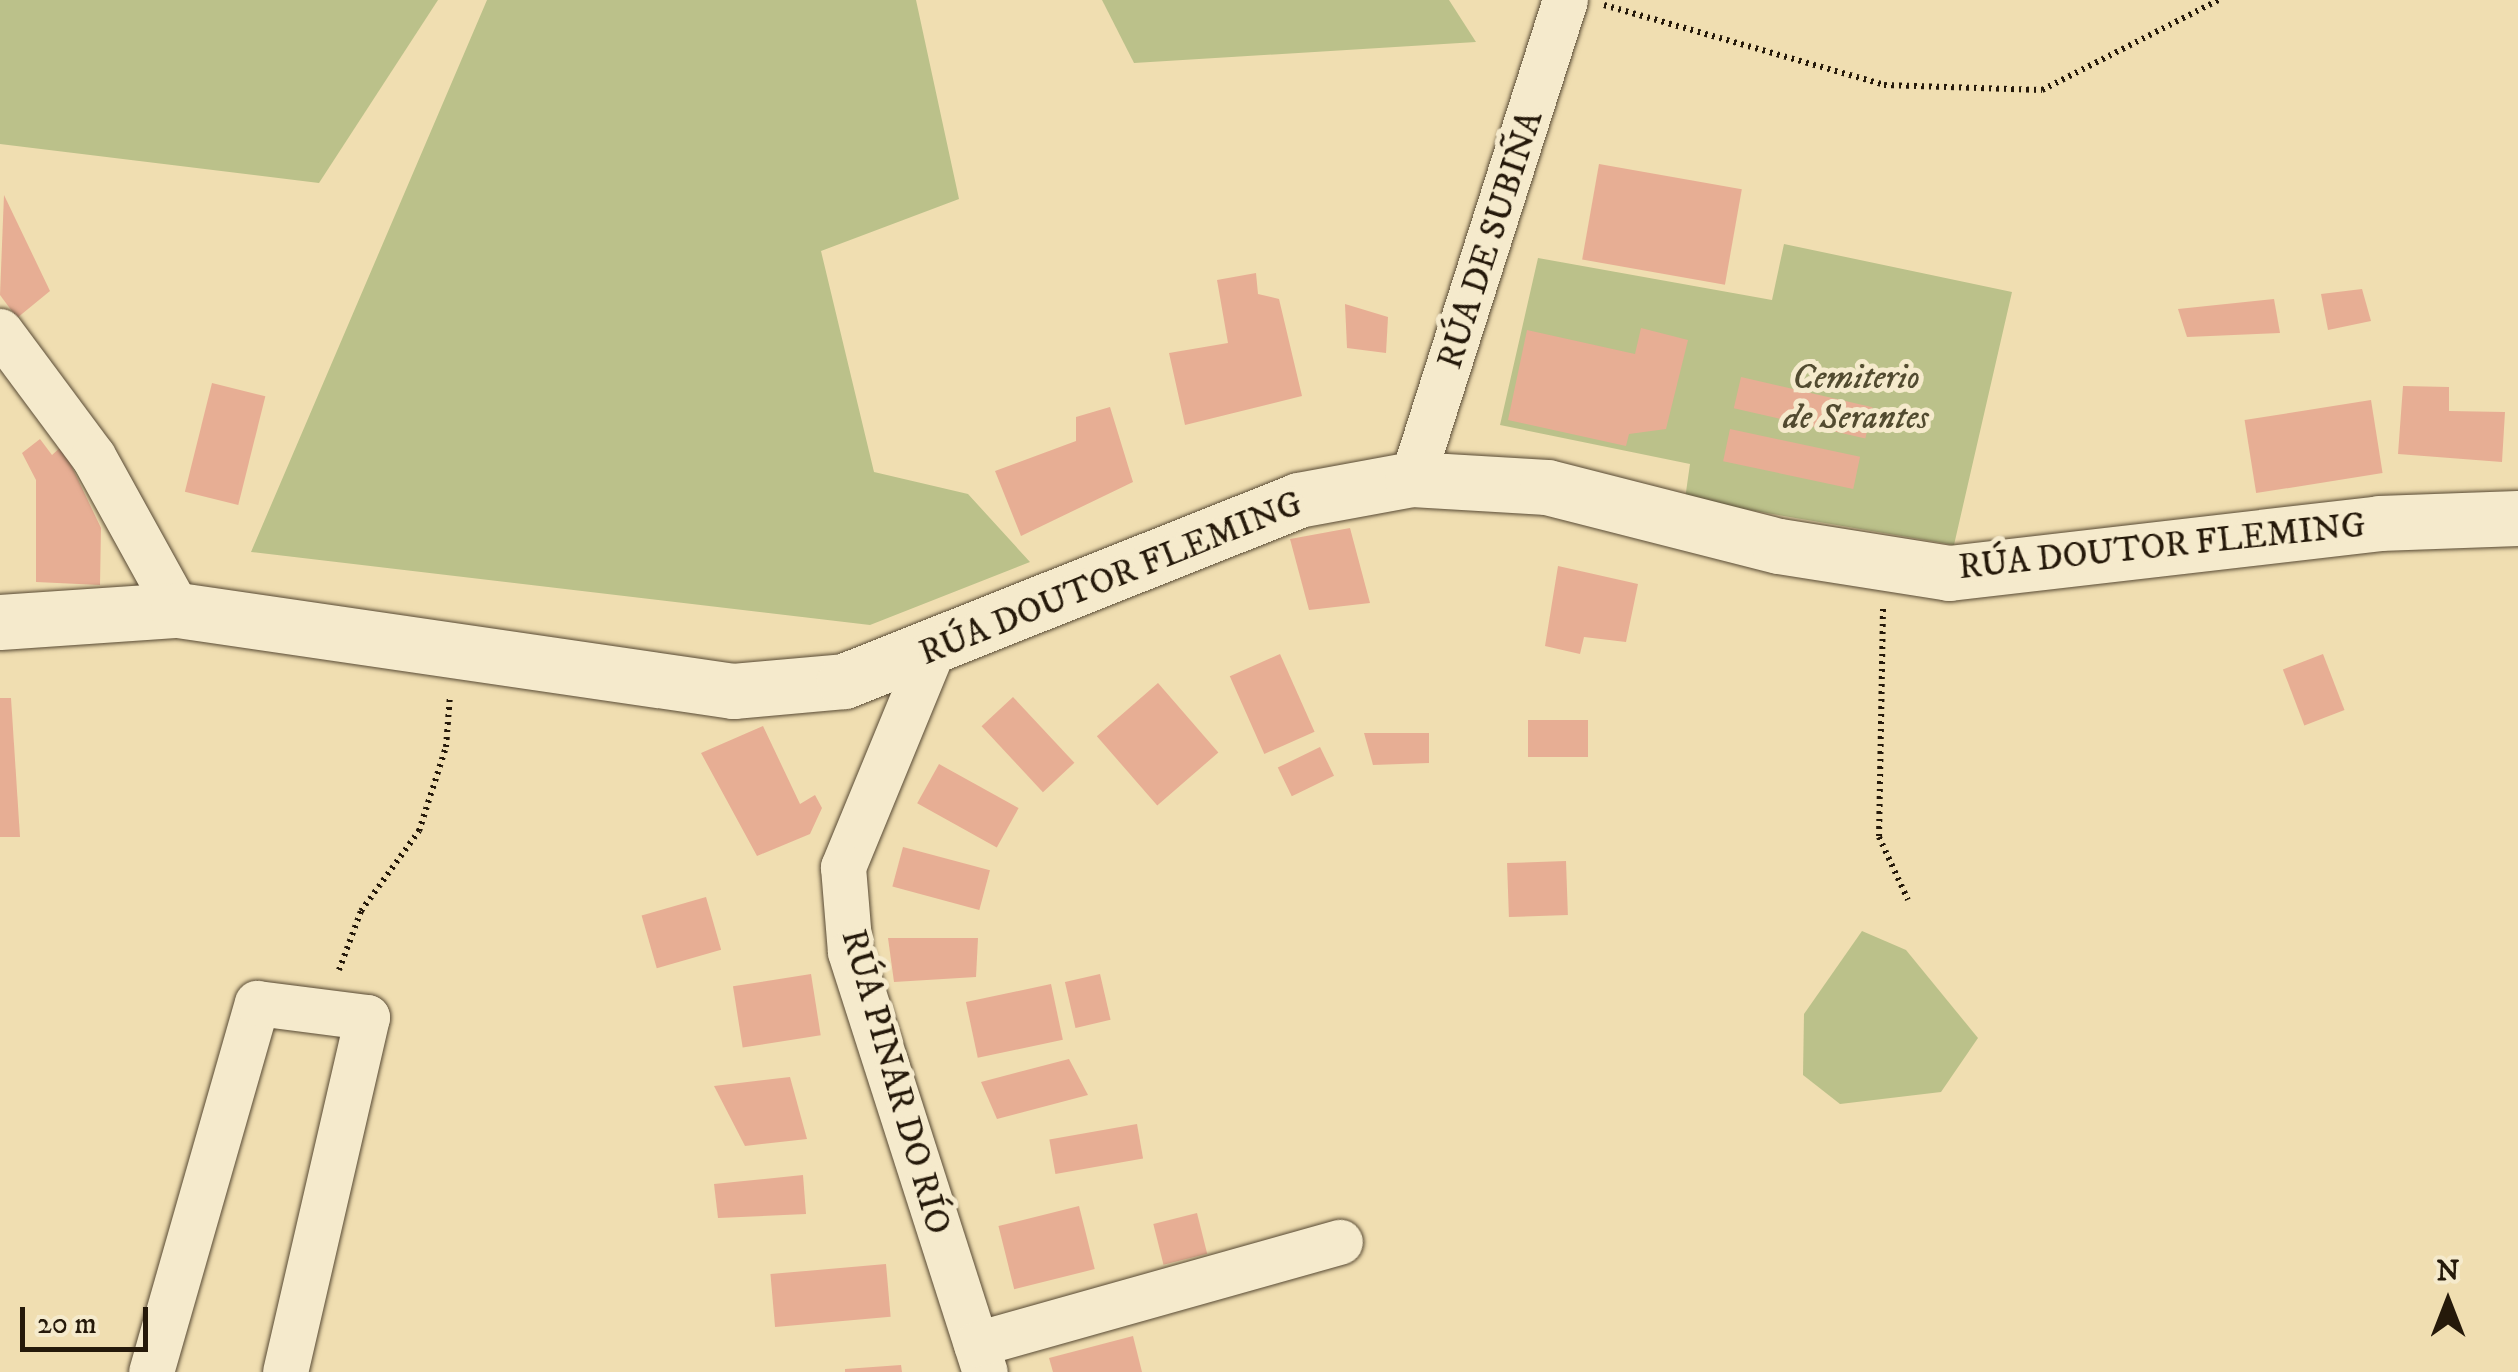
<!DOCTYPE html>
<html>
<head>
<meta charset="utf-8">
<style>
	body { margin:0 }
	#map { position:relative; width:2518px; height:1372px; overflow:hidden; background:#f0deb1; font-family:"IM FELL DW Pica",serif }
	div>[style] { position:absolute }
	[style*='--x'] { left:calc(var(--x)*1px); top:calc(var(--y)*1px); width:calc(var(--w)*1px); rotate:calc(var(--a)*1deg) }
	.green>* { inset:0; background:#bbc18a }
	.building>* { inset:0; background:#e7ae94; transform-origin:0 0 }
	.path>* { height:6px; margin-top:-3px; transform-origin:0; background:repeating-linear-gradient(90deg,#25190a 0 2.5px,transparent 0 7.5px) }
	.roads { filter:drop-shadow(0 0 2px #584a34) drop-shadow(0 0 2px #584a34) }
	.minor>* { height:45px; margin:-22.5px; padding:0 22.5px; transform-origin:22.5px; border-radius:22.5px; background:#f5eacc }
	.secondary>* { height:55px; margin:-27.5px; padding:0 27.5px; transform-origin:27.5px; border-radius:27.5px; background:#f5eacc }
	span { translate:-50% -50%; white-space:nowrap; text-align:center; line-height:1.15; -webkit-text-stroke:10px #f5eacc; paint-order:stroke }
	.street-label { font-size:35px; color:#25190a }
	.park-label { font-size:35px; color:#524b30; font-style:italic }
	.north { position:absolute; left:2398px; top:1252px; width:100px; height:100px; -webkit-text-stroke:8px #f5eacc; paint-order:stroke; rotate:0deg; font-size:28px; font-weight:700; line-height:40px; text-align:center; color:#25190a }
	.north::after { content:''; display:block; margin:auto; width:35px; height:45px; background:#25190a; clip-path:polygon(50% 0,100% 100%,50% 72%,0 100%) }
	.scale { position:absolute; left:20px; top:1307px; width:128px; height:45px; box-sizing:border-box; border:5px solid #25190a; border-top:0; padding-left:12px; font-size:30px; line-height:35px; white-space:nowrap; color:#25190a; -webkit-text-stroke:8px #f5eacc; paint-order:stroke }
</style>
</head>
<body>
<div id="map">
	<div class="green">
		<div style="clip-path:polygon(0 0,438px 0,319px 183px,0 144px)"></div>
		<div style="clip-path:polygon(487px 0,916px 0,959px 199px,821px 251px,874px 472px,968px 494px,1030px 562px,870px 625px,251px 552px)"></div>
		<div style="clip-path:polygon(1102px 0,1449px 0,1476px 42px,1134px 63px)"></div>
		<div style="clip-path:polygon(1784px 244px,2012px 292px,1954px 545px,1685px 499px,1690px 464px,1500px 425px,1538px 258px,1772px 300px)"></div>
		<div style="clip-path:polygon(1862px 931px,1906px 950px,1978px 1038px,1941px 1092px,1840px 1104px,1803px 1075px,1804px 1014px)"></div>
	</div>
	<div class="building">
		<div style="left:1599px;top:164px;width:145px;height:97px;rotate:10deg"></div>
		<div style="clip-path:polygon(4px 195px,50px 291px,17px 318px,0 295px)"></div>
		<div style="clip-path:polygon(1256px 273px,1258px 294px,1279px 299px,1302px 396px,1185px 425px,1169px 353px,1228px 343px,1217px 280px)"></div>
		<div style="clip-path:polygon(2362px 289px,2371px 321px,2328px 330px,2321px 294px)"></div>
		<div style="clip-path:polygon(2274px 299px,2280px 333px,2187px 337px,2178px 309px)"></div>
		<div style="clip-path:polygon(1345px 304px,1388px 317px,1386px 353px,1347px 348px)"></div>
		<div style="clip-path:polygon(1641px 328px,1688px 340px,1666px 429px,1629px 434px,1626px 446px,1508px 420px,1527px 330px,1635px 354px)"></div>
		<div style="left:1741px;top:377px;width:135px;height:32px;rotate:13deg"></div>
		<div style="left:212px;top:383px;width:55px;height:112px;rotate:14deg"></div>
		<div style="clip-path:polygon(2403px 386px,2449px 387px,2449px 411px,2505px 412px,2502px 462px,2398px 454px)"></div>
		<div style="left:2371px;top:400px;width:74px;height:128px;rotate:81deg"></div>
		<div style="clip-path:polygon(1110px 407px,1133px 482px,1021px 536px,995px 471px,1076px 441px,1076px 417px)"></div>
		<div style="left:1730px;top:429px;width:133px;height:33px;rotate:12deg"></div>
		<div style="clip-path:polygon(40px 439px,52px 455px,62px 446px,101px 528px,100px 585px,36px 582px,36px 480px,22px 453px)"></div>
		<div style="clip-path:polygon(1350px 528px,1370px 603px,1309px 610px,1290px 539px)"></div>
		<div style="clip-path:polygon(1558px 566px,1638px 584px,1626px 642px,1584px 637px,1580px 654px,1545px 646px)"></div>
		<div style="left:1280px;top:654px;width:85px;height:55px;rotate:66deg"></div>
		<div style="left:2323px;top:654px;width:60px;height:43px;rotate:69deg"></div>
		<div style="left:1158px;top:683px;width:92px;height:81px;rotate:49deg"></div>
		<div style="left:1013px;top:697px;width:90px;height:43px;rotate:47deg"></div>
		<div style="clip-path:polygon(0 698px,11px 698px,20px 837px,0 837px)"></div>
		<div style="left:1528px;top:720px;width:60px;height:37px"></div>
		<div style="clip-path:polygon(763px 726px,800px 804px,815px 795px,822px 808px,810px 834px,757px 856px,701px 753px)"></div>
		<div style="clip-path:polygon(1364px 733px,1429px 733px,1429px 763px,1373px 765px)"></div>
		<div style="left:1320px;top:747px;width:32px;height:47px;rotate:64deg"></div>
		<div style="left:939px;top:764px;width:91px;height:45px;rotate:29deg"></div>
		<div style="left:903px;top:847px;width:90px;height:41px;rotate:15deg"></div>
		<div style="left:1566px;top:861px;width:54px;height:59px;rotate:88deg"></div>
		<div style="left:706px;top:897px;width:55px;height:67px;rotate:74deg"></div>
		<div style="clip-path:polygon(888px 938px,978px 938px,976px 977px,894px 982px)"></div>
		<div style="left:811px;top:974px;width:62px;height:79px;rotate:81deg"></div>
		<div style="left:1100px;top:974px;width:47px;height:36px;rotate:77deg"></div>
		<div style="left:1051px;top:984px;width:57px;height:87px;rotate:78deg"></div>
		<div style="clip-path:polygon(1069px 1059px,1088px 1095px,997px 1119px,981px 1082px)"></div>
		<div style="clip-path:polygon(790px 1077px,807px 1139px,745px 1146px,714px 1086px)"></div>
		<div style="left:1137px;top:1124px;width:35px;height:89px;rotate:80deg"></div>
		<div style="clip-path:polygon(803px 1175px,806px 1214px,718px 1218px,714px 1184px)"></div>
		<div style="left:1079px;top:1206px;width:65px;height:83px;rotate:76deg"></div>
		<div style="left:1197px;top:1213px;width:42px;height:45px;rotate:76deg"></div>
		<div style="left:886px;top:1264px;width:53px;height:116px;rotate:85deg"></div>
		<div style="clip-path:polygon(1133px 1336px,1142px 1372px,1053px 1372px,1049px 1358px)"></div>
		<div style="clip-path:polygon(901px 1365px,902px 1372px,845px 1372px,845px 1369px)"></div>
	</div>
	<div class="path">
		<div style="--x:1604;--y:5;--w:291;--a:15.9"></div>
		<div style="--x:1884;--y:85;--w:158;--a:1.8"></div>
		<div style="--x:2042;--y:90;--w:199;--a:-27"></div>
		<div style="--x:1883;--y:609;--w:228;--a:91"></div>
		<div style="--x:1879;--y:837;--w:69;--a:65.3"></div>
		<div style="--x:339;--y:970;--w:63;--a:-69.6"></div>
		<div style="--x:361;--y:911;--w:99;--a:-54.1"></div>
		<div style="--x:419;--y:831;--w:88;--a:-72.2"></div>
		<div style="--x:446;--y:747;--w:52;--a:-85.6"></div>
	</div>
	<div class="roads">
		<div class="minor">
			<div style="--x:0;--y:331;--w:156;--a:53.4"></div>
			<div style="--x:93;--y:456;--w:176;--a:61.1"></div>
			<div style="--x:1412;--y:479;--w:503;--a:-72.29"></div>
			<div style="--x:932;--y:651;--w:234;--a:112.4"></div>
			<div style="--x:843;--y:867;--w:85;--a:85.3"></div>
			<div style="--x:850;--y:952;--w:441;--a:72.2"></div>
			<div style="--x:976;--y:1344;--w:378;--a:-15.7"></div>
			<div style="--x:151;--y:1372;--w:384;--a:-74"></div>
			<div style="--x:257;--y:1003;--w:111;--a:7.3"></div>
			<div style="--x:367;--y:1017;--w:364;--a:103"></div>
		</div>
		<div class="secondary">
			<div style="--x:0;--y:622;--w:178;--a:-3.9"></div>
			<div style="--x:178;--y:610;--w:561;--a:8.3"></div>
			<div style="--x:733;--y:691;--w:111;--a:-5.1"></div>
			<div style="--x:844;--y:681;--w:489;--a:-21.7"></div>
			<div style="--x:1298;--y:500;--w:116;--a:-10.4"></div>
			<div style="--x:1412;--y:479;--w:135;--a:3.4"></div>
			<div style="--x:1547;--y:487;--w:239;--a:14.3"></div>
			<div style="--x:1779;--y:546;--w:172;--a:9"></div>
			<div style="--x:1949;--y:573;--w:433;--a:-6.6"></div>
			<div style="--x:2379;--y:523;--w:139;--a:-2.1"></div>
		</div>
	</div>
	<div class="street-label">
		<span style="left:1491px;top:240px;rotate:-72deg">RÚA DE SUBIÑA</span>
		<span style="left:2162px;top:547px;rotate:-6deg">RÚA DOUTOR FLEMING</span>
		<span style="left:1111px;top:579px;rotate:-22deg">RÚA DOUTOR FLEMING</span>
		<span style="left:895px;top:1082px;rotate:74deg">RÚA PINAR DO RÍO</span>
	</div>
	<div class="park-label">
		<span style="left:1856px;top:398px">Cemiterio<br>de Serantes</span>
	</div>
	<div class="north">N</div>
	<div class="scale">20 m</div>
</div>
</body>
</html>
